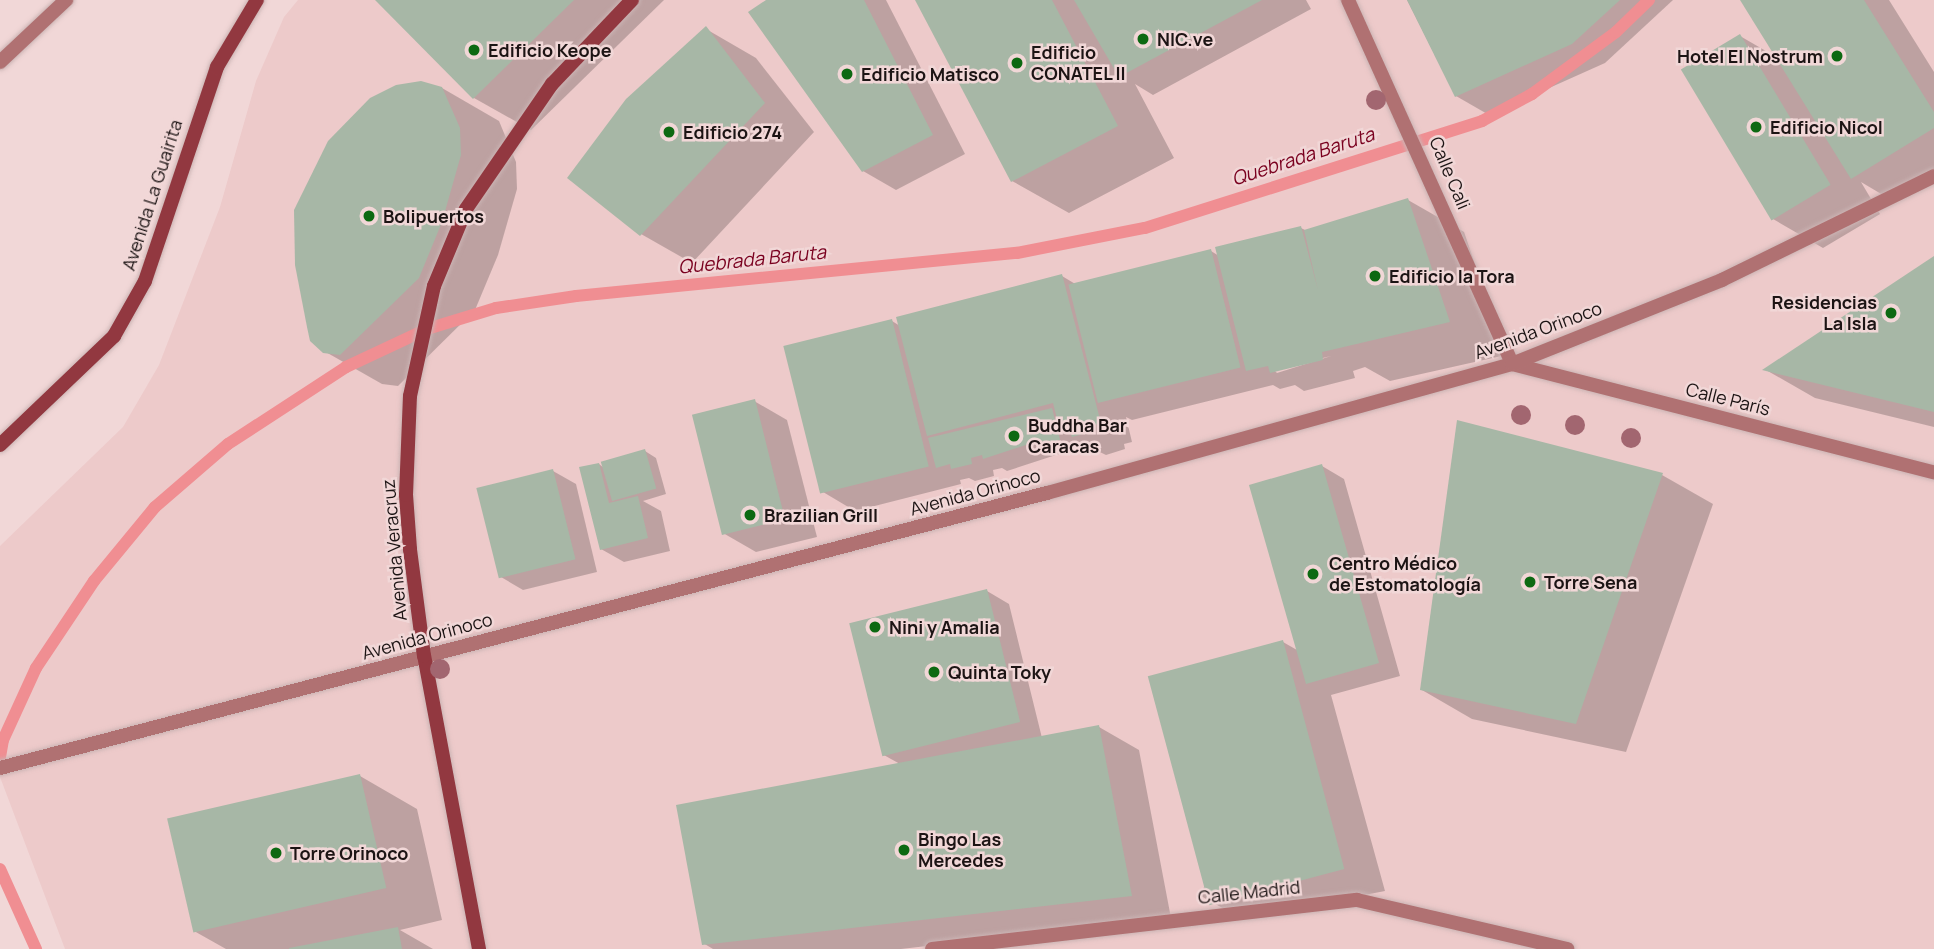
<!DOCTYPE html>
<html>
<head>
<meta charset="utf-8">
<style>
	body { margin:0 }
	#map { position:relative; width:1934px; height:949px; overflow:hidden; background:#f1d7d7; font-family:Manrope,sans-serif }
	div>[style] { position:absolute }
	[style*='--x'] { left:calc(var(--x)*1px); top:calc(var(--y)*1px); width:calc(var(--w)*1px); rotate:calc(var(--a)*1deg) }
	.built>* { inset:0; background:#edcaca }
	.shadow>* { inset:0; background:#0003 }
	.stream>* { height:12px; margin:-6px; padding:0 6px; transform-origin:6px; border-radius:6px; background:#f08e92 }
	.building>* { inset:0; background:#a7b7a6; transform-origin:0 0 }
	.roads { filter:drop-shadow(0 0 2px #cbb4b4) drop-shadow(0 0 2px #cbb4b4) }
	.lane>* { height:14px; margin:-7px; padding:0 7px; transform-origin:7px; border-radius:7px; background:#b07172 }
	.street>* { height:14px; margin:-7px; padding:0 7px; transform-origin:7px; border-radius:7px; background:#b07172 }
	.secondary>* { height:14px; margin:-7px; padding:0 7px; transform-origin:7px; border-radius:7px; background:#923840 }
	.trees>* { width:20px; height:20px; margin:-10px; border-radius:50%; background:#a26670 }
	.dots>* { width:19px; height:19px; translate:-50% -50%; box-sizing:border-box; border:4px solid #f1d7d7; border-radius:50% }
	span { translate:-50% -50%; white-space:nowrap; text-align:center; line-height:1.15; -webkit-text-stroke:5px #f1d7d7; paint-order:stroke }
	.poi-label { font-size:18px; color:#1c1414; font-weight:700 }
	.left { translate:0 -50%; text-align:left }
	.right { translate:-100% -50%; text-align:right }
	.street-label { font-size:18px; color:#1c1414 }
	.water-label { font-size:19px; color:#7a001f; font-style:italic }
</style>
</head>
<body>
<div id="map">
	<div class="built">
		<div style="clip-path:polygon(298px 0,1934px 0,1934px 949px,65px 949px,0 777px,0 546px,123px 427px,159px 365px,220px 207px,256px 81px,284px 17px)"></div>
	</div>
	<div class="shadow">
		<div style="clip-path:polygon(377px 0,664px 0,531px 130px,474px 98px)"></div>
		<div style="clip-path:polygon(769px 0,886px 0,965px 154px,896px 190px,863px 171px)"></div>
		<div style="clip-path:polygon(917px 0,1306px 0,1311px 9px,1153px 95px,1135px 84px,1174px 158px,1069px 213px,1012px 181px)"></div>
		<div style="clip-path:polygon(1407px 0,1673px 0,1605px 63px,1489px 115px,1456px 96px)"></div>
		<div style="clip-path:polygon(1742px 0,1889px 0,1934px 72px,1934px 175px,1893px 201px,1861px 182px,1880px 214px,1823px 248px,1773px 219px,1683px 70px,1740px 36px,1778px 58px)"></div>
		<div style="clip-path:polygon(706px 29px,756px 58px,814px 132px,692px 263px,641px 234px)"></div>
		<div style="clip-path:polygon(442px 88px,499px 121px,516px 162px,517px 189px,498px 255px,475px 310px,398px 386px,382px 384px,324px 351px)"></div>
		<div style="clip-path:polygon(evenodd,1408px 200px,1464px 232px,1506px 355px,1390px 381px,1365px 367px,1353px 371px,1355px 378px,1304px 391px,1295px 385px,1280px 389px,1273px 385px,1132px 420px,1126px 417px,1132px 442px,1124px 444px,1125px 449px,1106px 455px,1079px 442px,1082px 452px,1059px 454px,1007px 471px,1002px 468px,993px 470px,994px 476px,975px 481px,969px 478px,960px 480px,961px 484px,855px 511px,823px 492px,892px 321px,900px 326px,1062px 276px,1077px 285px,1211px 251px,1219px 256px,1301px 228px,1307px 231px,1408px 200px,1331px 356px,1277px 373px,1274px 370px,1331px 356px)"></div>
		<div style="clip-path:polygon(1934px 258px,1934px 427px,1815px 398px,1766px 370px)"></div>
		<div style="clip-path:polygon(754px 401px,787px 420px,817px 537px,756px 552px,723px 533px)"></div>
		<div style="clip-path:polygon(645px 451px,656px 458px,666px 494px,643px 501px,661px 511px,670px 551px,624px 562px,601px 549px,599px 464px,604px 468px)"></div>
		<div style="clip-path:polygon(1322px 466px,1344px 479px,1400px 676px,1331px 695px,1385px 891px,1242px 919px,1201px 896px,1283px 642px,1297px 650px)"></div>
		<div style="clip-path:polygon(553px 471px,576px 484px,597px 572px,523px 590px,501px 577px)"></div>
		<div style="clip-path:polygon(1662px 475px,1713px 504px,1626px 752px,1472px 719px,1422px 690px)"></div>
		<div style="clip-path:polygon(987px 591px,1009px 604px,1042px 738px,1099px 727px,1139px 750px,1171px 918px,901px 949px,713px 949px,703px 943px,900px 764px,882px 754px)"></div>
		<div style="clip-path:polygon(360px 776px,417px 809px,442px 920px,400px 930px,433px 949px,226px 949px,194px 931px)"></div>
	</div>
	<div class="stream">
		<div style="--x:0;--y:757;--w:17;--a:-80"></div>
		<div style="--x:3;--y:740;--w:79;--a:-65.4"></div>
		<div style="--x:36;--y:668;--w:105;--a:-56.3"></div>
		<div style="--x:94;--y:581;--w:96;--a:-50.5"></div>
		<div style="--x:155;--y:507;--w:96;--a:-40.8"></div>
		<div style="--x:228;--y:444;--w:141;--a:-33.1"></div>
		<div style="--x:346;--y:367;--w:89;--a:-25.1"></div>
		<div style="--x:427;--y:329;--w:72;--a:-16.9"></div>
		<div style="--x:496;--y:308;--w:81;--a:-8.5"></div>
		<div style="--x:576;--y:296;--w:443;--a:-5.6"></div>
		<div style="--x:1017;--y:253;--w:130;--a:-11.1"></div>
		<div style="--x:1145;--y:228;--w:354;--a:-17.6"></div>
		<div style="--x:1482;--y:121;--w:57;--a:-28.4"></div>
		<div style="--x:1532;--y:94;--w:104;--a:-36.4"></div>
		<div style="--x:1616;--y:32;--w:46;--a:-44.1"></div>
		<div style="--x:0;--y:869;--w:88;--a:65.8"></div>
	</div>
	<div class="building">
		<div style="clip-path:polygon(375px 0,574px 0,473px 99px)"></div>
		<div style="clip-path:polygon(766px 0,864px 0,933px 135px,862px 172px,748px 12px)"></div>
		<div style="clip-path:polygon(915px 0,1052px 0,1118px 126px,1011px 182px)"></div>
		<div style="clip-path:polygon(1074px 0,1262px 0,1119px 77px)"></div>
		<div style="clip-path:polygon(1407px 0,1620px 0,1572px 44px,1455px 97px)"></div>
		<div style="clip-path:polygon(1740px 0,1864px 0,1934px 112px,1934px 128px,1851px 179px)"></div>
		<div style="clip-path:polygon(706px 26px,765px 103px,640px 236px,567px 178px,626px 99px)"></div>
		<div style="left:1740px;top:34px;width:176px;height:69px;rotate:59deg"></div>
		<div style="clip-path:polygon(421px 81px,442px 87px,460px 128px,461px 155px,442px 222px,419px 278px,340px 355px,323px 353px,310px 341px,307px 327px,295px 265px,294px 210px,328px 141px,370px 98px,396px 85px)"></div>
		<div style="clip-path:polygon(1408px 198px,1450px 322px,1331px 350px,1322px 352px,1323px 360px,1270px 373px,1268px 366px,1246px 371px,1215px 247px,1301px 226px,1318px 290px,1304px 230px)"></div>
		<div style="left:1211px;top:249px;width:122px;height:147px;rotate:76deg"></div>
		<div style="clip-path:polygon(1934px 256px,1934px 412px,1762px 370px)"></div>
		<div style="clip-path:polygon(1062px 274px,1101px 423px,1092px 426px,1093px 431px,1072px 437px,1070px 431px,1061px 434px,1053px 403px,927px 436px,896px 317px)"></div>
		<div style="left:892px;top:319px;width:152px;height:112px;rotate:76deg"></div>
		<div style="left:755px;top:399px;width:124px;height:65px;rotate:76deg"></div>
		<div style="clip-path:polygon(1052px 408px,1060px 440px,1039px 445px,1038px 441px,983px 459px,982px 455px,971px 458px,972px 464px,951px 469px,950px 464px,936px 468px,928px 438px)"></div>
		<div style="clip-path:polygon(1457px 420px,1663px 473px,1576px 724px,1420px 690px)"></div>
		<div style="left:645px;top:449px;width:41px;height:46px;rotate:74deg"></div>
		<div style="clip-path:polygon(599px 463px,609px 503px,638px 496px,648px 538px,600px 550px,579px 467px)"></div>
		<div style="left:1322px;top:464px;width:207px;height:76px;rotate:74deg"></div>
		<div style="left:553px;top:469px;width:93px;height:79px;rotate:76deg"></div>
		<div style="left:987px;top:589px;width:137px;height:142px;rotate:76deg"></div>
		<div style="left:1283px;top:640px;width:237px;height:140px;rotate:75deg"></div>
		<div style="clip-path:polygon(1099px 725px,1132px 896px,702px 945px,676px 805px)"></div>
		<div style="left:360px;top:774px;width:117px;height:198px;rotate:77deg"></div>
		<div style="clip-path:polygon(398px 927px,402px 949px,289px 949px,289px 948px)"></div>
	</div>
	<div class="roads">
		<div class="lane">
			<div style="--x:0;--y:62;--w:91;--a:-43.2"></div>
		</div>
		<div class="street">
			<div style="--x:1348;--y:0;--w:399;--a:65.7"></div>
			<div style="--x:1512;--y:364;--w:436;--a:14.4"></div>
			<div style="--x:0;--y:768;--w:1083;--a:-14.72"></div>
			<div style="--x:1047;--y:493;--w:483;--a:-15.5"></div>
			<div style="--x:1512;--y:364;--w:226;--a:-21.8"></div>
			<div style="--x:1722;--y:280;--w:236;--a:-26.1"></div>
			<div style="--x:932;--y:949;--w:428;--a:-6.6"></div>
			<div style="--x:1357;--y:900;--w:216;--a:13.1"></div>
		</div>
		<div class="secondary">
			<div style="--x:0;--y:445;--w:158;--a:-43.7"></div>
			<div style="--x:114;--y:336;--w:63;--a:-60.6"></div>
			<div style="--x:145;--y:281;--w:226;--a:-71.4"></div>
			<div style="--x:217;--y:67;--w:78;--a:-59.2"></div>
			<div style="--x:479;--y:949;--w:298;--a:-100.6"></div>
			<div style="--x:424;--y:656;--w:108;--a:-97.5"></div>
			<div style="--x:410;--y:549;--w:54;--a:-94.2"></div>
			<div style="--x:406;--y:495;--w:99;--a:-87.7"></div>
			<div style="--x:410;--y:396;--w:113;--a:-77.7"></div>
			<div style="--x:434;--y:286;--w:83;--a:-67.4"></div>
			<div style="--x:466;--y:209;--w:152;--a:-55.5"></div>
			<div style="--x:552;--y:84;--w:116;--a:-46.4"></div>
		</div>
	</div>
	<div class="trees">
		<div style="left:1376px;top:100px"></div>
		<div style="left:1521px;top:415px"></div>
		<div style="left:1575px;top:425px"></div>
		<div style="left:1631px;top:438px"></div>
		<div style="left:440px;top:669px"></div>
	</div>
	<div class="dots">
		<div style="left:1143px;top:39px;background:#0d6912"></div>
		<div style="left:474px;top:50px;background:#0d6912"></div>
		<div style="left:1837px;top:56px;background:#0d6912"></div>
		<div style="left:1017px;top:63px;background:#0d6912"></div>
		<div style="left:847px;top:74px;background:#0d6912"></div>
		<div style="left:1756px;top:127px;background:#0d6912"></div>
		<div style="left:669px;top:132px;background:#0d6912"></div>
		<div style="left:369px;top:216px;background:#0d6912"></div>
		<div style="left:1375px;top:276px;background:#0d6912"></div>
		<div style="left:1891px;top:313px;background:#0d6912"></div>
		<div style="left:1014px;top:436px;background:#0d6912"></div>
		<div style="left:750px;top:515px;background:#0d6912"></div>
		<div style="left:1313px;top:574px;background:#0d6912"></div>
		<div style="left:1530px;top:582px;background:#0d6912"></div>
		<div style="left:875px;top:627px;background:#0d6912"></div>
		<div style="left:934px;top:672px;background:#0d6912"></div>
		<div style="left:904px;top:850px;background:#0d6912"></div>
		<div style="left:276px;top:853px;background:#0d6912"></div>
	</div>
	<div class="poi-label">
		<span class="left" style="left:1157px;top:39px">NIC.ve</span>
		<span class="left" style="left:488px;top:50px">Edificio Keope</span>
		<span class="left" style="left:1031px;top:63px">Edificio<br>CONATEL II</span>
		<span class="right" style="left:1823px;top:56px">Hotel El Nostrum</span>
		<span class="left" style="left:861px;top:74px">Edificio Matisco</span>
		<span class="left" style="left:1770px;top:127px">Edificio Nicol</span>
		<span class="left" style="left:683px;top:132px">Edificio 274</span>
		<span class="left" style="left:383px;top:216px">Bolipuertos</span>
		<span class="left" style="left:1389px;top:276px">Edificio la Tora</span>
		<span class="right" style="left:1877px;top:313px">Residencias<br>La Isla</span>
		<span class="left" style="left:1028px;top:436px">Buddha Bar<br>Caracas</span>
		<span class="left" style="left:764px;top:515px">Brazilian Grill</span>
		<span class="left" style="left:1329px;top:574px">Centro Médico<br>de Estomatología</span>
		<span class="left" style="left:1544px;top:582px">Torre Sena</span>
		<span class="left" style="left:889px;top:627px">Nini y Amalia</span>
		<span class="left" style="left:948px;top:672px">Quinta Toky</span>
		<span class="left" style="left:918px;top:850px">Bingo Las<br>Mercedes</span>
		<span class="left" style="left:290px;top:853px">Torre Orinoco</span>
	</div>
	<div class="street-label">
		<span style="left:1450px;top:173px;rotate:67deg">Calle Cali</span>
		<span style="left:152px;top:195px;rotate:-72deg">Avenida La Guairita</span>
		<span style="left:1538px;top:330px;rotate:-20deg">Avenida Orinoco</span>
		<span style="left:1728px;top:399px;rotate:14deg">Calle París</span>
		<span style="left:975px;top:492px;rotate:-15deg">Avenida Orinoco</span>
		<span style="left:394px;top:550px;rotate:-95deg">Avenida Veracruz</span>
		<span style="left:427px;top:636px;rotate:-15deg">Avenida Orinoco</span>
		<span style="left:1249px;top:892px;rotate:-6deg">Calle Madrid</span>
	</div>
	<div class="water-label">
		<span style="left:1303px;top:157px;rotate:-18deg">Quebrada Baruta</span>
		<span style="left:752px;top:260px;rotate:-6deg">Quebrada Baruta</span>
	</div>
</div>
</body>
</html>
